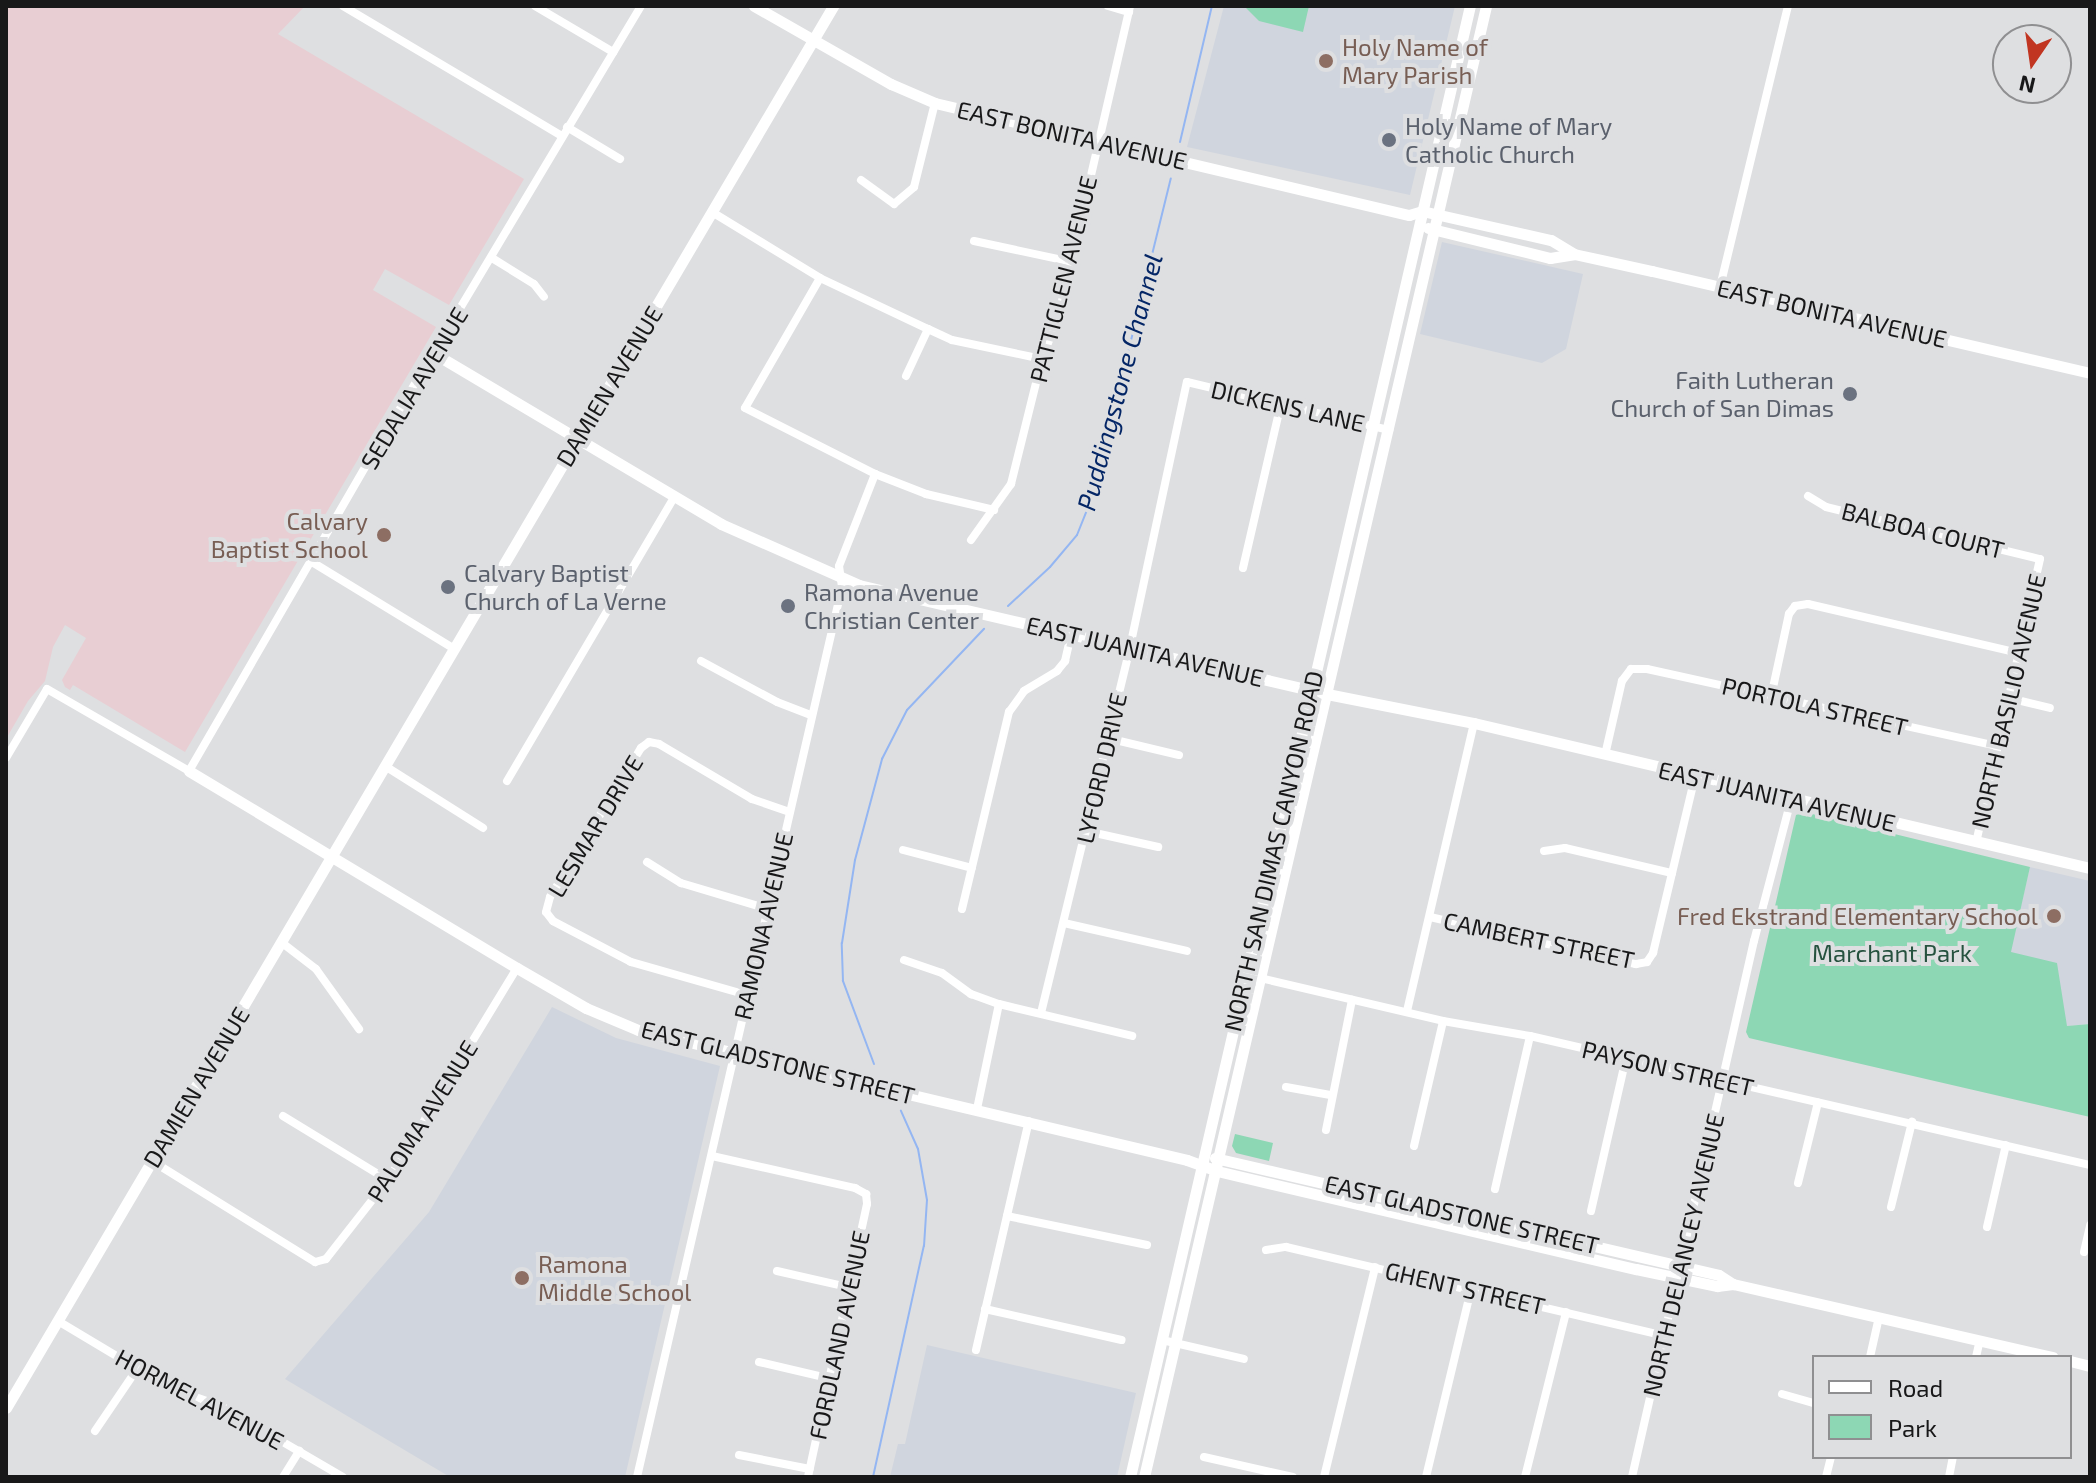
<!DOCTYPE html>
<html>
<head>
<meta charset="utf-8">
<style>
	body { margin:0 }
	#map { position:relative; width:2096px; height:1483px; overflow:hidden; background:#dedfe1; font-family:"Exo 2",sans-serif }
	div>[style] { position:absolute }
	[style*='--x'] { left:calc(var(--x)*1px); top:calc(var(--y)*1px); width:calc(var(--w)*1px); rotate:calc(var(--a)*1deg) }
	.built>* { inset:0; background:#d0d5de }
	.industrial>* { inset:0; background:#e8ced3 }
	.green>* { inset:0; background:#8dd7b4 }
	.stream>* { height:2px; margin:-1px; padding:0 1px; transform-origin:1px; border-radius:1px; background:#94b6f2 }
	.street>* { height:8px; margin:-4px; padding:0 4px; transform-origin:4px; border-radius:4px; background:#fff }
	.secondary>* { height:11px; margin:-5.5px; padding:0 5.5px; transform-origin:5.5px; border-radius:5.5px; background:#fff }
	.dots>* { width:22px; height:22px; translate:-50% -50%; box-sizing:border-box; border:4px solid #dedfe1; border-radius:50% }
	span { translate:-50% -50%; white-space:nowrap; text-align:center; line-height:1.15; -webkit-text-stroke:8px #dedfe1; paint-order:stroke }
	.education-label { font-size:24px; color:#785e54 }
	.left { translate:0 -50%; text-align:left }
	.right { translate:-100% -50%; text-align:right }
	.worship-label { font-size:24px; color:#5b616d }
	.street-label { font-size:24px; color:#181819 }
	.park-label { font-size:24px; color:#26523f }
	.water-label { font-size:26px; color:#042666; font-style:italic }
	.frame { position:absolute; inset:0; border:8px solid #181819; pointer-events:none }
	.legend { position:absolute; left:1812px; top:1355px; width:260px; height:104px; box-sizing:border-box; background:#dedfe1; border:2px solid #8f8f91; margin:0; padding:10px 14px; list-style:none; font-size:24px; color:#181819 }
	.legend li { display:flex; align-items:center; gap:16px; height:40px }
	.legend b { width:40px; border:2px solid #8f8f91 }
	.north { position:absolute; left:1992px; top:24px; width:80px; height:80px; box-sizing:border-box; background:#dedfe1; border:2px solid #8f8f91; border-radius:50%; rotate:193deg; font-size:22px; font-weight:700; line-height:32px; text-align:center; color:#181819 }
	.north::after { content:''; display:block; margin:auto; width:28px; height:36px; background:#c13521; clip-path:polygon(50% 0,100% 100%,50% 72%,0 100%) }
</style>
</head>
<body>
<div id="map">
	<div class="built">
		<div style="clip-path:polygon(1224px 6px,1455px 6px,1410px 195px,1187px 147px)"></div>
		<div style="clip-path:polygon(1442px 242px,1583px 274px,1566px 349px,1542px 363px,1420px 334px)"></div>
		<div style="clip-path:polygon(2030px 867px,2090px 881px,2090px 1024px,2067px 1026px,2010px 952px)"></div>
		<div style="clip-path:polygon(552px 1007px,616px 1038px,720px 1066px,625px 1477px,450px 1477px,285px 1379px,429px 1212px)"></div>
		<div style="clip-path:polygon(927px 1345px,1136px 1393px,1117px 1477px,890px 1477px,898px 1444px,905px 1444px)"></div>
	</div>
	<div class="industrial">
		<div style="clip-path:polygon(6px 6px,305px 6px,278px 34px,524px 179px,449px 305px,385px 269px,373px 290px,436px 327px,185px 752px,73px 685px,70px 690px,65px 687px,62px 680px,86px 638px,65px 625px,53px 647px,45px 681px,28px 701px,6px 739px)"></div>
	</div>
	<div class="green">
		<div style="clip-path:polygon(1244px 6px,1309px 6px,1303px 32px,1259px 21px)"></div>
		<div style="clip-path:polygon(1804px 812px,2030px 867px,2011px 952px,2057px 963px,2067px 1026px,2090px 1024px,2090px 1117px,1749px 1038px,1746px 1032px,1796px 815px)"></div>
		<div style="clip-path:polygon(1235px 1134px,1273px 1143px,1269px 1161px,1236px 1153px,1232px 1146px)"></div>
	</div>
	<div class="stream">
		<div style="--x:1180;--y:142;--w:140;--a:-76.8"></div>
		<div style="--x:1008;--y:606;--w:57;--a:-42.9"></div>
		<div style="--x:1050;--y:567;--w:42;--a:-49.8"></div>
		<div style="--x:1077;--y:535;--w:43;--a:-68.2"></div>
		<div style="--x:1093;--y:495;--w:326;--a:-76.2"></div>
		<div style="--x:874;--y:1064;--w:89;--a:-110.5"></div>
		<div style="--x:843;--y:981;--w:38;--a:-92"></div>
		<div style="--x:842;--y:943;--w:84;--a:-81.1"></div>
		<div style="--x:855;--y:860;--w:105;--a:-75"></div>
		<div style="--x:882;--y:759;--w:55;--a:-63"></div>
		<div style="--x:907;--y:710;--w:112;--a:-46.5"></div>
		<div style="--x:873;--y:1477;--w:237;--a:-77.6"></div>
		<div style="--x:924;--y:1246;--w:46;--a:-86.3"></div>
		<div style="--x:927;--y:1200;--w:52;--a:-100"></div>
		<div style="--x:918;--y:1149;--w:42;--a:-114.1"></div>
	</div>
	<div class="street">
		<div style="--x:343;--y:6;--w:255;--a:30.7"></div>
		<div style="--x:535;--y:6;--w:91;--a:30.5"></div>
		<div style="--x:1108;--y:6;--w:22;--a:16"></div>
		<div style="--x:567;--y:127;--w:62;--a:31.1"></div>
		<div style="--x:861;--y:180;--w:41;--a:36"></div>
		<div style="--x:894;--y:204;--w:26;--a:-40"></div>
		<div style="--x:914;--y:187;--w:87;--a:-76"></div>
		<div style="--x:712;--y:212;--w:127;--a:31.4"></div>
		<div style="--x:820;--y:278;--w:119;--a:25.3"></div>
		<div style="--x:928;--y:329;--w:26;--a:25"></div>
		<div style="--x:952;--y:340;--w:92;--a:11.9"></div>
		<div style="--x:974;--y:241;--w:100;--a:12.1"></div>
		<div style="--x:492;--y:258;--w:49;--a:31.8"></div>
		<div style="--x:534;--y:284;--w:16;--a:52"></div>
		<div style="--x:820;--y:278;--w:150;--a:120"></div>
		<div style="--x:745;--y:408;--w:146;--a:26.9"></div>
		<div style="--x:875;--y:474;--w:55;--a:21.4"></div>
		<div style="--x:926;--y:494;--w:70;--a:13.2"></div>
		<div style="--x:1720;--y:287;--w:289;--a:-76.4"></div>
		<div style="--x:906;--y:376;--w:52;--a:-64.9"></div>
		<div style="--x:1808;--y:496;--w:21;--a:31"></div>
		<div style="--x:1826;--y:507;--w:220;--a:13.7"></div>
		<div style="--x:2040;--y:559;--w:291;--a:102.7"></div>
		<div style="--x:971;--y:540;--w:69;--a:-54.5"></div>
		<div style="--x:1011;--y:484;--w:129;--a:-76.1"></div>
		<div style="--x:1042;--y:359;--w:48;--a:-69.3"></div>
		<div style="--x:1059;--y:314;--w:316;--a:-77"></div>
		<div style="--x:312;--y:562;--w:165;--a:31.4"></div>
		<div style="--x:1243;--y:568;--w:169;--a:-77"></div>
		<div style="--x:701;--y:661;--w:86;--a:28.3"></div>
		<div style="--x:777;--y:702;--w:36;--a:21"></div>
		<div style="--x:1771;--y:697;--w:85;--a:-77.8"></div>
		<div style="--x:1789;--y:614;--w:10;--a:-53"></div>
		<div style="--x:1795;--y:606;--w:13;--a:-9"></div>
		<div style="--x:1808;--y:604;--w:217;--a:13.1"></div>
		<div style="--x:2009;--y:698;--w:42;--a:13.7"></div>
		<div style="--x:1107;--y:738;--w:74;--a:13.3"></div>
		<div style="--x:1605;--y:755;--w:76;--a:-77.1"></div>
		<div style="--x:1622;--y:681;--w:15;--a:-53"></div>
		<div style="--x:1631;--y:669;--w:16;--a:0"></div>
		<div style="--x:1647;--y:669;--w:359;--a:12.4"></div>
		<div style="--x:6;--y:758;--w:80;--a:-59.3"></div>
		<div style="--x:47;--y:689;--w:164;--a:30"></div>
		<div style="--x:189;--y:771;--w:351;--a:-59.9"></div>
		<div style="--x:365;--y:467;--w:537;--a:-59.09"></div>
		<div style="--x:385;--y:766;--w:116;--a:32.3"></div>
		<div style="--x:507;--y:781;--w:329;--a:-59.5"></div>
		<div style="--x:1086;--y:831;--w:74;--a:12.5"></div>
		<div style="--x:903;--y:850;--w:71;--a:14.6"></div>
		<div style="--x:1544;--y:851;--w:21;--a:-8"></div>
		<div style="--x:1565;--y:848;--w:110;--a:13.2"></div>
		<div style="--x:647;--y:862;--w:40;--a:32"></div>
		<div style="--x:681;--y:883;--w:91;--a:16.6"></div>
		<div style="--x:962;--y:909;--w:203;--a:-76.6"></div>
		<div style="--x:1009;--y:712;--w:26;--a:-54"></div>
		<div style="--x:1024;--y:691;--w:39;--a:-31"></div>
		<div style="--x:1057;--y:671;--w:13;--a:-51"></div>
		<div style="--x:1065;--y:661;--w:28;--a:-77"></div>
		<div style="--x:1430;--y:917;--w:211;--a:12.9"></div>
		<div style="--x:1636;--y:964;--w:11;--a:-10"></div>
		<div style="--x:1647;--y:962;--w:11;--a:-56"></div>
		<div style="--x:1653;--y:953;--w:181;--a:-76.6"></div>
		<div style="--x:1064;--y:923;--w:126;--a:12.8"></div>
		<div style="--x:281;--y:942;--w:44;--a:37.6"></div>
		<div style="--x:316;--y:969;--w:74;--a:54.4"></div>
		<div style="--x:904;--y:960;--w:40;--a:18.9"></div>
		<div style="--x:942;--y:973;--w:36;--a:36"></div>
		<div style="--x:971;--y:994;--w:30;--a:20"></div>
		<div style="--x:999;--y:1004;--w:137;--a:13.5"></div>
		<div style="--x:1256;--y:977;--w:192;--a:13.2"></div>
		<div style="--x:1443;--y:1021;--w:88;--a:9.8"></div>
		<div style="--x:1530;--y:1036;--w:575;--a:12.97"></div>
		<div style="--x:747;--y:995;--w:121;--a:-164.1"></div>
		<div style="--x:631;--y:962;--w:88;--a:-152.3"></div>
		<div style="--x:553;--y:921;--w:11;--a:-128"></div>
		<div style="--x:546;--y:912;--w:16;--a:-75"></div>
		<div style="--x:550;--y:897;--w:175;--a:-58.6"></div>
		<div style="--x:641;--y:748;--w:10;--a:-37"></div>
		<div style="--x:649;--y:742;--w:10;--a:11"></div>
		<div style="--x:659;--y:744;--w:108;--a:30.6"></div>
		<div style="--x:752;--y:799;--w:39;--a:19"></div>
		<div style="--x:1407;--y:1011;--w:296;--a:-76.9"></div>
		<div style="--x:1041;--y:1013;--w:377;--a:-76.3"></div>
		<div style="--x:1130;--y:647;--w:271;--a:-77.9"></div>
		<div style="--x:1187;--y:382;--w:208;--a:13.4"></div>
		<div style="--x:1286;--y:1087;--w:45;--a:10.3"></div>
		<div style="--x:977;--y:1109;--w:107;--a:-78.2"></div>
		<div style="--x:283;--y:1116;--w:123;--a:31.4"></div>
		<div style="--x:1326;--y:1130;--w:133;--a:-78.7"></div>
		<div style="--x:1414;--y:1146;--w:128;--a:-76.9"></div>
		<div style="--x:712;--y:1156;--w:147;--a:12.6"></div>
		<div style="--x:855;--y:1188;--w:13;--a:29"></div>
		<div style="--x:866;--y:1194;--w:10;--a:84"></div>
		<div style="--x:867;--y:1204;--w:279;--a:102.2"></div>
		<div style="--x:152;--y:1161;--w:192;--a:31.8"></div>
		<div style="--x:315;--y:1262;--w:11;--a:-15"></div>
		<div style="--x:326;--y:1259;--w:100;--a:-51.9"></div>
		<div style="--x:388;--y:1180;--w:248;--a:-58.7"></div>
		<div style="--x:1798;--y:1183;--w:83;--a:-76.1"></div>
		<div style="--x:1495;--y:1189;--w:157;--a:-77.1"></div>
		<div style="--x:1891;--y:1207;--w:88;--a:-76.1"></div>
		<div style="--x:1591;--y:1211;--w:157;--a:-77.1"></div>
		<div style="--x:1007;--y:1216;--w:143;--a:11.7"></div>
		<div style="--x:1987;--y:1227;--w:84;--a:-77"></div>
		<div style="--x:1266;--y:1250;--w:20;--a:-9"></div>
		<div style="--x:1286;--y:1247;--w:388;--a:13.2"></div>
		<div style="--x:2084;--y:1252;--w:28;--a:-77"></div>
		<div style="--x:777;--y:1271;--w:73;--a:12.7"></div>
		<div style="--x:985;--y:1309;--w:140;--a:12.8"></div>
		<div style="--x:58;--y:1321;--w:131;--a:30.9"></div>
		<div style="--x:170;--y:1388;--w:54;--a:19.4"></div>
		<div style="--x:221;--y:1406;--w:141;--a:30.2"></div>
		<div style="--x:1162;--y:1340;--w:84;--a:13"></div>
		<div style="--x:976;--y:1350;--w:235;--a:-77"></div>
		<div style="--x:1870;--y:1357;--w:41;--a:-77.3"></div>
		<div style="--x:1976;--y:1357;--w:17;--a:-77"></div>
		<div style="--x:759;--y:1362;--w:71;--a:13.1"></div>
		<div style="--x:1782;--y:1394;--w:33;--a:16"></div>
		<div style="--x:95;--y:1431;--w:75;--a:-55.9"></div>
		<div style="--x:739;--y:1455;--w:72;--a:11.2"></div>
		<div style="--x:1204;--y:1457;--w:91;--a:12.7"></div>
		<div style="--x:283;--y:1477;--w:31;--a:-58"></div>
		<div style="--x:637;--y:1477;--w:913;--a:-77.03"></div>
		<div style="--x:842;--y:587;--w:21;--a:-98"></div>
		<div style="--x:839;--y:566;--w:99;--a:-68.6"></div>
		<div style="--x:1324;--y:1477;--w:216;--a:-76.3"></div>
		<div style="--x:1426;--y:1477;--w:193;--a:-76.5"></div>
		<div style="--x:1525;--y:1477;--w:170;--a:-76"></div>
		<div style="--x:1632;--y:1477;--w:550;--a:-77.18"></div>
		<div style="--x:1754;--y:941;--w:146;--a:-75.3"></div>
		<div style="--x:1826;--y:1477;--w:21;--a:-76"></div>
		<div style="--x:1949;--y:1477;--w:20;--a:-79"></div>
	</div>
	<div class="secondary">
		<div style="--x:754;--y:6;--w:158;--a:29.7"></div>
		<div style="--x:891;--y:84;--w:48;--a:23.4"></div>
		<div style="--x:935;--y:103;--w:487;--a:13.3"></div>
		<div style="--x:1409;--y:215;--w:14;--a:-17"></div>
		<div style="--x:1422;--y:211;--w:132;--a:12.7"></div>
		<div style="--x:1551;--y:240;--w:27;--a:31"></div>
		<div style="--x:1428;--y:228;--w:126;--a:13.8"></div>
		<div style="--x:1550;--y:258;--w:24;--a:-9"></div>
		<div style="--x:1574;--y:254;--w:80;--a:12.3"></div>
		<div style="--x:1652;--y:271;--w:450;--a:13.1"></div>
		<div style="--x:435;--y:354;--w:333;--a:30.7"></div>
		<div style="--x:721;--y:524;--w:151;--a:23.8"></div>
		<div style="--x:859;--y:585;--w:481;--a:13.1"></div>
		<div style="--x:1327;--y:694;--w:150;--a:11.2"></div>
		<div style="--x:1474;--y:723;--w:633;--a:13.25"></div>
		<div style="--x:189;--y:771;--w:383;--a:31"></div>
		<div style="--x:517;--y:968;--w:80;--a:30.1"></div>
		<div style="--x:586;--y:1008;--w:56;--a:22.9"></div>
		<div style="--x:638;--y:1030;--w:564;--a:13.32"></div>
		<div style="--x:1187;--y:1160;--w:32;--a:20"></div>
		<div style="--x:1217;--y:1171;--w:430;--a:13.2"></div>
		<div style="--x:1636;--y:1269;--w:83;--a:11.9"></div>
		<div style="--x:1717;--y:1286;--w:16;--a:-7"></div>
		<div style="--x:1733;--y:1284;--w:328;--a:12.9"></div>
		<div style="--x:1215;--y:1158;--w:517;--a:13.07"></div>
		<div style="--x:1719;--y:1275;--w:17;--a:33"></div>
		<div style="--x:2070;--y:1361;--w:21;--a:14"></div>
		<div style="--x:6;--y:1408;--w:1628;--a:-59.46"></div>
		<div style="--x:1130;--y:1477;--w:1510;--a:-76.99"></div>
		<div style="--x:1144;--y:1477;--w:1510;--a:-76.91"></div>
	</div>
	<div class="dots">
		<div style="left:1326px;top:61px;background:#8d6e63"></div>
		<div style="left:1389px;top:140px;background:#6b7280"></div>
		<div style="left:1850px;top:394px;background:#6b7280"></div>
		<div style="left:384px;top:535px;background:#8d6e63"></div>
		<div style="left:448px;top:587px;background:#6b7280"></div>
		<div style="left:788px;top:606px;background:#6b7280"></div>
		<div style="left:2054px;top:916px;background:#8d6e63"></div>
		<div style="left:522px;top:1278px;background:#8d6e63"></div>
	</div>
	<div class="education-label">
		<span class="left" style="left:1342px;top:61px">Holy Name of<br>Mary Parish</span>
		<span class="right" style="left:368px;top:535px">Calvary<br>Baptist School</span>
		<span class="right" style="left:2038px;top:916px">Fred Ekstrand Elementary School</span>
		<span class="left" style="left:538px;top:1278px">Ramona<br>Middle School</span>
	</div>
	<div class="worship-label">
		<span class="left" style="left:1405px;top:140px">Holy Name of Mary<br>Catholic Church</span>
		<span class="right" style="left:1834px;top:394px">Faith Lutheran<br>Church of San Dimas</span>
		<span class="left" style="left:464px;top:587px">Calvary Baptist<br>Church of La Verne</span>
		<span class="left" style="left:804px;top:606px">Ramona Avenue<br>Christian Center</span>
	</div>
	<div class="street-label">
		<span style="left:1072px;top:135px;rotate:13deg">EAST BONITA AVENUE</span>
		<span style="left:1063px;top:279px;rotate:-76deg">PATTIGLEN AVENUE</span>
		<span style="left:1832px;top:313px;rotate:13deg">EAST BONITA AVENUE</span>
		<span style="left:609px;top:386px;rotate:-59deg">DAMIEN AVENUE</span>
		<span style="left:414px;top:388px;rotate:-59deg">SEDALIA AVENUE</span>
		<span style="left:1288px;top:406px;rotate:13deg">DICKENS LANE</span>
		<span style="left:1923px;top:530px;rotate:14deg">BALBOA COURT</span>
		<span style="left:1145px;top:651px;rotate:13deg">EAST JUANITA AVENUE</span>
		<span style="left:2008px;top:701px;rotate:-77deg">NORTH BASILIO AVENUE</span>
		<span style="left:1815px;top:706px;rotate:13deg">PORTOLA STREET</span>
		<span style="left:1101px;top:768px;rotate:-77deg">LYFORD DRIVE</span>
		<span style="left:1777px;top:796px;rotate:13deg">EAST JUANITA AVENUE</span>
		<span style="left:595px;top:826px;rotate:-59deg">LESMAR DRIVE</span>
		<span style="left:1273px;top:851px;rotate:-77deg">NORTH SAN DIMAS CANYON ROAD</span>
		<span style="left:763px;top:926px;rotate:-77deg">RAMONA AVENUE</span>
		<span style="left:1539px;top:940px;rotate:12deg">CAMBERT STREET</span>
		<span style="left:778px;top:1062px;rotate:14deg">EAST GLADSTONE STREET</span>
		<span style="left:1668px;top:1068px;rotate:13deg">PAYSON STREET</span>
		<span style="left:196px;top:1087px;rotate:-59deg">DAMIEN AVENUE</span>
		<span style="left:422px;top:1121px;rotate:-58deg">PALOMA AVENUE</span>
		<span style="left:1462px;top:1214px;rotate:13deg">EAST GLADSTONE STREET</span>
		<span style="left:1683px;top:1255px;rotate:-77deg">NORTH DELANCEY AVENUE</span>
		<span style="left:1465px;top:1288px;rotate:13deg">GHENT STREET</span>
		<span style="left:839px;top:1335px;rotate:-78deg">FORDLAND AVENUE</span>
		<span style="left:200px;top:1399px;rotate:28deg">HORMEL AVENUE</span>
	</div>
	<div class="park-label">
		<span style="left:1892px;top:953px">Marchant Park</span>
	</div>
	<div class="water-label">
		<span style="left:1119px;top:382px;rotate:-75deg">Puddingstone Channel</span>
	</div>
	<div class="frame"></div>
	<ul class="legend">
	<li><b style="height:10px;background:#fff"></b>Road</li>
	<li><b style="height:22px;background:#8dd7b4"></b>Park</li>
	</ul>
	<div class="north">N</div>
</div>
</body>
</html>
